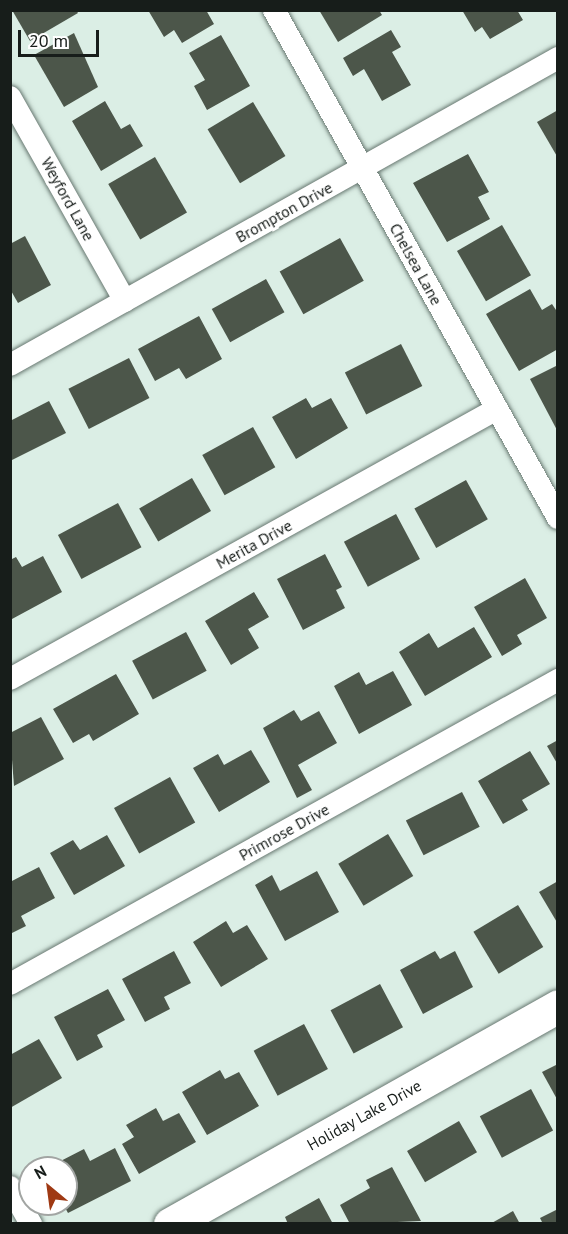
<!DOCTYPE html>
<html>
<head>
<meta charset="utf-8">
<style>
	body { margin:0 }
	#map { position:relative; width:568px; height:1234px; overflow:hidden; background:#dbeee5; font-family:"PT Sans",sans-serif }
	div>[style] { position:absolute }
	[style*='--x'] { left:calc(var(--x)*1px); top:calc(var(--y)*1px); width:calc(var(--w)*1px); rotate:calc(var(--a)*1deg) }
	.building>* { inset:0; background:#4c564a; transform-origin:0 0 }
	.roads { filter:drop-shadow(0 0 2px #687871) drop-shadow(0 0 2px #687871) }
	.street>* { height:22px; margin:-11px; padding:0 11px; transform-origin:11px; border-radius:11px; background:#fff }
	.secondary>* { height:33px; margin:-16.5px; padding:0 16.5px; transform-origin:16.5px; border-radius:16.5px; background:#fff }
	span { translate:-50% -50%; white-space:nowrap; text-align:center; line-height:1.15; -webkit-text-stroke:6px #fff; paint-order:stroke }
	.street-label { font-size:16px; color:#171d1a }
	.frame { position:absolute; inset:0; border:12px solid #171d1a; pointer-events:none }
	.north { position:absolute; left:18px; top:1156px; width:60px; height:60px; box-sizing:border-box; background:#fff; border:2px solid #a2a5a3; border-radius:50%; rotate:331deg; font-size:16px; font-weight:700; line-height:24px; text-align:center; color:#171d1a }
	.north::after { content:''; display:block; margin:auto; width:21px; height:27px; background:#9f3913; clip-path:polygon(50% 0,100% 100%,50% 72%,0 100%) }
	.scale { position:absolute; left:18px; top:30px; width:81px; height:27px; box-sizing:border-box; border:3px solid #171d1a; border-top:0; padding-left:8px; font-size:18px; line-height:21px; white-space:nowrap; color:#171d1a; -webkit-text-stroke:4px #fff; paint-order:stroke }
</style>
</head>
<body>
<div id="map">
	<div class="building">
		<div style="clip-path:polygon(12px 10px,76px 10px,78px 13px,30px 41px)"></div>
		<div style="clip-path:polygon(148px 10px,206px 10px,214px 24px,182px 43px,174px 30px,164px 37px)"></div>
		<div style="clip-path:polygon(319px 10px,379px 10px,382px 15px,338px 42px)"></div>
		<div style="clip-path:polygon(462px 10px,517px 10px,523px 20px,490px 39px,482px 27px,475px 32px)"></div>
		<div style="clip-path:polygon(391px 30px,401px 47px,392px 52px,411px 85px,382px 101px,364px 69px,353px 76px,343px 58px)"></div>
		<div style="clip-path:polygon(74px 33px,98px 87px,64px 107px,34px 55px)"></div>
		<div style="clip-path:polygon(221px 35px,250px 86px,207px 110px,194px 86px,205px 80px,189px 53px)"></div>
		<div style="clip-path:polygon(105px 101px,121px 129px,130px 124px,143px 146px,101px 171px,72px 121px)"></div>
		<div style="left:253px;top:102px;width:63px;height:53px;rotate:59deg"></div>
		<div style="clip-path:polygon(558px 110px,558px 158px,537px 122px)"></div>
		<div style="clip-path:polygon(468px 154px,489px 192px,478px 197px,490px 219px,447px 242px,413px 183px)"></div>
		<div style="left:155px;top:157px;width:64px;height:54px;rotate:60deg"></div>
		<div style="left:502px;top:225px;width:58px;height:52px;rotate:60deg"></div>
		<div style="clip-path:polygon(25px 236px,51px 285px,18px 303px,10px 289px,10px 244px)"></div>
		<div style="left:340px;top:238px;width:49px;height:69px;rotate:61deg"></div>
		<div style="left:266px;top:279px;width:38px;height:62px;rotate:61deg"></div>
		<div style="clip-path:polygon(530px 289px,542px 310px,552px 304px,558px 313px,558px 349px,519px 371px,486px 314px)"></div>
		<div style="clip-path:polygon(199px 316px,222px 359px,186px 379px,179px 368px,155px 381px,138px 349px)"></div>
		<div style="left:401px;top:344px;width:47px;height:63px;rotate:63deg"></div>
		<div style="left:129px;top:358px;width:45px;height:68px;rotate:63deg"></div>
		<div style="clip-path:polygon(558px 365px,558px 432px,530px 379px)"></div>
		<div style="clip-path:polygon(306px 398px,312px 408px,331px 398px,348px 428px,296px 459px,272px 417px)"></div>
		<div style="clip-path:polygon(49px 401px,66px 433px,12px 460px,10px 421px)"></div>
		<div style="left:253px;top:427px;width:46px;height:58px;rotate:61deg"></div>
		<div style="left:192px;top:478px;width:38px;height:61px;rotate:60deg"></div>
		<div style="left:466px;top:480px;width:45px;height:59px;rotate:61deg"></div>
		<div style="left:118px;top:503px;width:50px;height:68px;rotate:62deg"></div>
		<div style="left:396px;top:514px;width:51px;height:59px;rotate:62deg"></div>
		<div style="clip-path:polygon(325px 554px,342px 587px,336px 590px,345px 608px,303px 630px,277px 579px)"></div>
		<div style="clip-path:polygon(43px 556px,62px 592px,12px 619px,10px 560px,16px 557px,22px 567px)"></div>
		<div style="clip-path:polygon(525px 578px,547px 618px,517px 635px,522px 644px,502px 656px,474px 607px)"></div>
		<div style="clip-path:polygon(254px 592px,269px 617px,248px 629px,259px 648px,231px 665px,205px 621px)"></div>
		<div style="clip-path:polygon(474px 627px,492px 657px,425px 696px,399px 652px,429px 633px,438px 648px)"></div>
		<div style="left:186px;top:632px;width:44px;height:61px;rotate:62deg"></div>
		<div style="clip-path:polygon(393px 671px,412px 705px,359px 734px,334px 686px,359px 672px,366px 685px)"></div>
		<div style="clip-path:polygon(116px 674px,139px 714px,93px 741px,89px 734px,73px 743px,53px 709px)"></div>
		<div style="clip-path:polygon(294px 710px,301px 721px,319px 711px,337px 743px,298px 765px,312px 790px,297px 798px,263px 728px)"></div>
		<div style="clip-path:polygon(41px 717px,64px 759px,14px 786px,10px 733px)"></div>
		<div style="clip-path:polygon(558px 740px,558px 765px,547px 746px)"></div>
		<div style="clip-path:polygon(251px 750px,270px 782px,219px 812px,193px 768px,218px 754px,224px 765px)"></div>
		<div style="clip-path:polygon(530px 751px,550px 784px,522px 800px,528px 810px,503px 824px,478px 781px)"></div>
		<div style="left:170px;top:777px;width:52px;height:64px;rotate:61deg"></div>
		<div style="left:462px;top:792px;width:39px;height:63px;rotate:63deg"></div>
		<div style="left:388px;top:834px;width:49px;height:58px;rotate:59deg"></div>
		<div style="clip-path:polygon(107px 835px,125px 866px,74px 895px,50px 853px,73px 840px,80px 850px)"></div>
		<div style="clip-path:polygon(39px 867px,55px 898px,21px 916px,26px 926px,10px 934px,10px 882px)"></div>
		<div style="clip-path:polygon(317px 871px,339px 912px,285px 941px,255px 885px,272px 875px,280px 891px)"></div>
		<div style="clip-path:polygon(558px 881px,558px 924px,539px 892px)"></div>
		<div style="left:518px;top:905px;width:49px;height:52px;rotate:59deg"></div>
		<div style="clip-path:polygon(226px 921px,233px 933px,247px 925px,268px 959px,221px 987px,193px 942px)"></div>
		<div style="clip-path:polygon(174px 951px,191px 983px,164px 997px,170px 1009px,145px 1022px,122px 979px)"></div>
		<div style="clip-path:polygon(435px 951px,440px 959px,455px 951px,473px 987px,423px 1014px,400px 970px)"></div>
		<div style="left:380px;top:984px;width:49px;height:56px;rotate:62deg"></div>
		<div style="clip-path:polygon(108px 989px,125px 1020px,97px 1035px,103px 1047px,77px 1061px,54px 1017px)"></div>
		<div style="left:304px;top:1024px;width:51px;height:57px;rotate:62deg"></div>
		<div style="clip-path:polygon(39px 1039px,62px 1078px,10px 1108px,10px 1055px)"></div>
		<div style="clip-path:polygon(558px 1064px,558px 1101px,542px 1072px)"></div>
		<div style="clip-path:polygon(220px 1070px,225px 1079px,239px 1072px,259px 1106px,207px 1135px,182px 1092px)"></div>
		<div style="left:531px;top:1089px;width:47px;height:58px;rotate:62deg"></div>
		<div style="clip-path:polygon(156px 1108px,163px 1121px,179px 1113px,196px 1142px,139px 1174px,122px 1144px,134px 1137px,126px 1125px)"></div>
		<div style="left:459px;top:1121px;width:36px;height:60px;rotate:60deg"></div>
		<div style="clip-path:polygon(115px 1148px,131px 1181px,68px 1213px,63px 1204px,66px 1168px,47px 1168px,84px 1149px,90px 1161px)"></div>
		<div style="clip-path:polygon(392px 1167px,421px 1221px,350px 1224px,340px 1205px,370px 1188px,366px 1180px)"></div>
		<div style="clip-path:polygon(319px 1198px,333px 1224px,288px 1224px,285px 1217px)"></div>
		<div style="clip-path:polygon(558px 1209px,558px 1224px,543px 1224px,540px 1218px)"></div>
		<div style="clip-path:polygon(513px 1211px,520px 1224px,490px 1224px)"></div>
	</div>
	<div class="roads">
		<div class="street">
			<div style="--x:274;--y:10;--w:582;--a:60.79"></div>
			<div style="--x:10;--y:97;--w:234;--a:60.6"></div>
			<div style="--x:10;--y:365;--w:628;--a:-29.26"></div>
			<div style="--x:10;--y:679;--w:557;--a:-29"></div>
			<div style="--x:10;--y:984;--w:627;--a:-29.02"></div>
			<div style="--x:10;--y:1187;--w:43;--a:60.4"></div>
		</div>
		<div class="secondary">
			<div style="--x:170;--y:1224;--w:445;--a:-29.3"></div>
		</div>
	</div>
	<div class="street-label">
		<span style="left:68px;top:199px;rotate:61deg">Weyford Lane</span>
		<span style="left:284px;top:212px;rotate:-29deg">Brompton Drive</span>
		<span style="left:416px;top:264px;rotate:61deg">Chelsea Lane</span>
		<span style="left:254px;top:544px;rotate:-29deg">Merita Drive</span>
		<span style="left:284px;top:832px;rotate:-29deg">Primrose Drive</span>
		<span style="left:364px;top:1115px;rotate:-29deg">Holiday Lake Drive</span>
	</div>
	<div class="frame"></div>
	<div class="north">N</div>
	<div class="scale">20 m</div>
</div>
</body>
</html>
